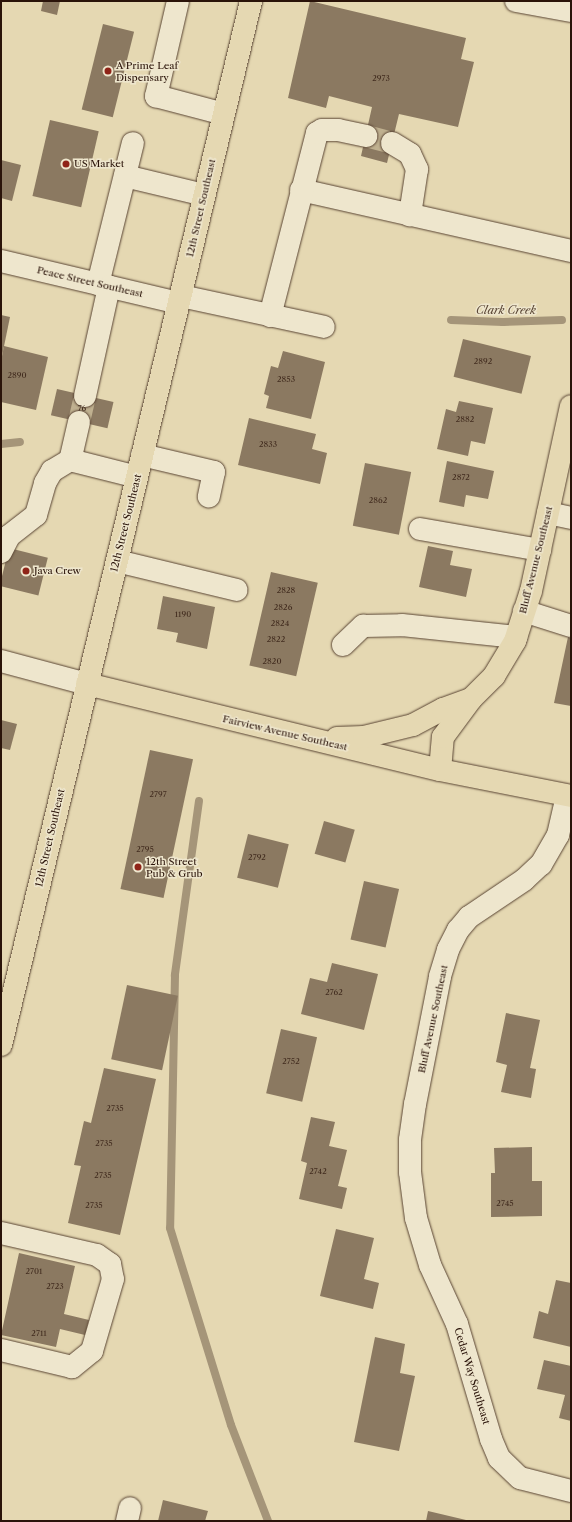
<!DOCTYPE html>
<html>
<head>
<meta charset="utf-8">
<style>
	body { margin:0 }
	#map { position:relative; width:572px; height:1522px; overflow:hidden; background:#e5d8b2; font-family:"Libre Caslon Text",serif }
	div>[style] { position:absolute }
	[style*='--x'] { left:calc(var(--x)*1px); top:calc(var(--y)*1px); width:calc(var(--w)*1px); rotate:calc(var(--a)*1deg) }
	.stream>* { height:8px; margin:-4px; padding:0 4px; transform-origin:4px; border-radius:4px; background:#a59579 }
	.building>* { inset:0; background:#8b7961; transform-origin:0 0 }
	.minor-tunnel>* { height:22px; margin-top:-11px; transform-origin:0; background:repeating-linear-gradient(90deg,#c0b190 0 22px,transparent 0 33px) }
	.roads { filter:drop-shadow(0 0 1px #594433) drop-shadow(0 0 1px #594433) }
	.minor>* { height:22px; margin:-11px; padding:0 11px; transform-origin:11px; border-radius:11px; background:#eee6cd }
	.major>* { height:22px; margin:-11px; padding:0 11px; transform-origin:11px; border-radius:11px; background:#e5d8b2 }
	.dots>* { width:11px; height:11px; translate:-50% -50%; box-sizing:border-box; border:2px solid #eee6cd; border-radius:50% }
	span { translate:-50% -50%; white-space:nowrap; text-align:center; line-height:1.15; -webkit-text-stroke:3px #eee6cd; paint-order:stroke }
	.number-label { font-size:8px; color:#422c1f }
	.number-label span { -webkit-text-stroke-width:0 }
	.poi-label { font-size:10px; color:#2a1309 }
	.left { translate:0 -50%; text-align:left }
	.street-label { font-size:10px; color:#2a1309 }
	.water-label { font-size:11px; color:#5b4736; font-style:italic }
	.frame { position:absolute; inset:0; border:2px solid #2a1309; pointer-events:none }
</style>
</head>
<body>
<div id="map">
	<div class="stream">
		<div style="--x:451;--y:320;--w:52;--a:2.2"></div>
		<div style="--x:503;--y:322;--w:59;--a:-1.9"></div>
		<div style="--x:1;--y:444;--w:19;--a:-6"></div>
		<div style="--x:199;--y:801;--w:176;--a:97.9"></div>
		<div style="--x:175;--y:975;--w:253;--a:91.1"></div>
		<div style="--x:170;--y:1228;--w:206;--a:72.8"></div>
		<div style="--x:231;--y:1425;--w:103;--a:68.9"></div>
	</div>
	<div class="building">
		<div style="clip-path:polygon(43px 1px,60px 1px,57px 15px,41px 11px)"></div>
		<div style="clip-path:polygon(310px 1px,466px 38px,461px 59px,474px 62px,458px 127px,399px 114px,387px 163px,361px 156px,372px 107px,329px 96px,326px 108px,288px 98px)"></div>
		<div style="left:103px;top:24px;width:32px;height:88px;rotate:14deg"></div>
		<div style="left:50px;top:120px;width:50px;height:78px;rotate:13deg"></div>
		<div style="clip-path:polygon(1px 160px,21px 165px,12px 201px,1px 198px)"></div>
		<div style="clip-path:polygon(1px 315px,10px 317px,2px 356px,1px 356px)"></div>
		<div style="left:463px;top:339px;width:70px;height:39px;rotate:14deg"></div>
		<div style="clip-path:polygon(4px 346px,48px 357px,36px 410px,1px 402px,1px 361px)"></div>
		<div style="clip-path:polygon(283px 351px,325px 362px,311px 419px,266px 408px,269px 396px,264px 394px,271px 366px,278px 368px)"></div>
		<div style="left:57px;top:389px;width:58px;height:27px;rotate:13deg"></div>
		<div style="clip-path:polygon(459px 401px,493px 408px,485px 444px,471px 441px,468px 456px,437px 449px,446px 409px,456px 412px)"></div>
		<div style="clip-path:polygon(249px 418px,316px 434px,312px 449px,327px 453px,320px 484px,238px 465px)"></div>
		<div style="clip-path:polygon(447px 461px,494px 471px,488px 499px,466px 495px,464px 507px,439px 502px)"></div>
		<div style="left:365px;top:463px;width:47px;height:64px;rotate:11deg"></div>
		<div style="clip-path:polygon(428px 546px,453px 551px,450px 565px,472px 569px,466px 597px,419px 587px)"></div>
		<div style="left:9px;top:548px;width:40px;height:39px;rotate:14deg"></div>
		<div style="left:271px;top:572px;width:48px;height:96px;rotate:13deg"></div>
		<div style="clip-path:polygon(163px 596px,215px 607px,207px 649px,176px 642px,178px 633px,157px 629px)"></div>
		<div style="clip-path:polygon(568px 637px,571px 638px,571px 706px,554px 703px)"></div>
		<div style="clip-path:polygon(1px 720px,17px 724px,10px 750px,1px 748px)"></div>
		<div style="left:150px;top:750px;width:44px;height:142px;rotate:12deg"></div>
		<div style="left:324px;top:821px;width:32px;height:34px;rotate:16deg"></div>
		<div style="left:248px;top:834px;width:42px;height:45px;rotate:14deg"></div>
		<div style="left:364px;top:881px;width:36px;height:60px;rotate:13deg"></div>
		<div style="clip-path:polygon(332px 963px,378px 974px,364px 1030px,301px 1014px,310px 978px,327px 982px)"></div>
		<div style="left:127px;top:985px;width:52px;height:76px;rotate:12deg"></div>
		<div style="clip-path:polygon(506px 1013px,540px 1020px,530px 1068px,536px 1069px,531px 1098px,501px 1092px,507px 1065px,496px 1062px)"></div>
		<div style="left:281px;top:1029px;width:37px;height:66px;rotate:13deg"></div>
		<div style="clip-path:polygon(104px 1068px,156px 1079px,120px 1235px,68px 1223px,81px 1166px,74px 1165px,84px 1121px,91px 1123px)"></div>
		<div style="clip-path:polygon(311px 1117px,335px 1122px,329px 1146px,347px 1150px,338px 1186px,347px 1188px,342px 1209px,299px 1199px,307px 1163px,301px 1161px)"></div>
		<div style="clip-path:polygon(532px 1147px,532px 1181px,542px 1181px,542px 1216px,491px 1217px,491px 1173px,495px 1173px,494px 1148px)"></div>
		<div style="clip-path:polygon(336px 1229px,374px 1238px,364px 1279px,379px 1283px,373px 1309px,320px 1296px)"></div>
		<div style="clip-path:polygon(19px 1253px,75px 1266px,64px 1314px,89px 1320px,85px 1335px,60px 1329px,56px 1347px,1px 1335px)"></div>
		<div style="clip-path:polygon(556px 1280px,571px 1283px,571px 1347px,533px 1338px,539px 1311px,548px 1314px)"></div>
		<div style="clip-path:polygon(375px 1337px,405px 1344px,400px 1373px,415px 1376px,399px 1451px,354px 1442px)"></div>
		<div style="clip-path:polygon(544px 1360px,571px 1366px,571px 1421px,559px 1418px,565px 1395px,537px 1389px)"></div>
		<div style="clip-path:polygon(163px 1500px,208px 1511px,205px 1521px,158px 1521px)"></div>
		<div style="clip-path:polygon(428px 1511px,466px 1520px,465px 1521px,426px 1521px)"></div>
	</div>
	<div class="minor-tunnel">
		<div style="--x:366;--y:136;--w:27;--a:15"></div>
		<div style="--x:79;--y:422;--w:27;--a:-77"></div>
	</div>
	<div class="roads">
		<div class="minor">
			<div style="--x:178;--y:1;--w:98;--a:103"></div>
			<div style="--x:156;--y:96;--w:70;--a:14.8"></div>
			<div style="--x:516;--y:1;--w:56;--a:10.3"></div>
			<div style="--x:392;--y:143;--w:21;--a:31"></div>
			<div style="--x:410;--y:154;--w:17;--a:65"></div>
			<div style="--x:417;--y:169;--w:47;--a:98.7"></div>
			<div style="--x:125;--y:176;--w:81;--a:13.5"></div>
			<div style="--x:301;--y:190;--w:277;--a:12.7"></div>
			<div style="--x:1;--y:261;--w:183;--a:13.3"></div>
			<div style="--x:98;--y:284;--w:145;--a:-76.1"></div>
			<div style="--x:181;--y:296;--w:146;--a:12.2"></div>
			<div style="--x:270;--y:316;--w:189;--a:-75.6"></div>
			<div style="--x:317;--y:133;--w:6;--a:-31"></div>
			<div style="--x:322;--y:130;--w:16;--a:0"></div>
			<div style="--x:338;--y:130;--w:29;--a:12"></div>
			<div style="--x:85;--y:396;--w:112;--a:-77.6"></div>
			<div style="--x:79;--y:422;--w:39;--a:103"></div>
			<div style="--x:70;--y:460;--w:69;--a:14.2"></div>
			<div style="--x:142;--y:455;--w:74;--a:13.3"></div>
			<div style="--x:214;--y:472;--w:25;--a:102"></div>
			<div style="--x:548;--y:513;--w:24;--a:12"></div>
			<div style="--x:420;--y:529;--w:122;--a:9.9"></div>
			<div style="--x:1;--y:552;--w:18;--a:-63"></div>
			<div style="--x:9;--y:536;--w:34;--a:-38"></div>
			<div style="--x:36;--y:515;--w:33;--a:-74"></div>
			<div style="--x:45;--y:483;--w:14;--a:-60"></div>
			<div style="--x:52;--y:471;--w:21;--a:-31"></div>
			<div style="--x:117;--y:561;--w:123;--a:13.6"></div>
			<div style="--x:524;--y:611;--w:49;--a:17.7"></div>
			<div style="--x:343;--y:645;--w:28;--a:-44"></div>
			<div style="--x:363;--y:626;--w:39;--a:-1"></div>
			<div style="--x:402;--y:625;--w:115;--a:6"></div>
			<div style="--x:1;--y:661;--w:89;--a:15"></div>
			<div style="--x:567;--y:796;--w:40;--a:103"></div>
			<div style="--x:558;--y:835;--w:34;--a:120"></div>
			<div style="--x:541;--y:864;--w:23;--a:137"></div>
			<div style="--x:524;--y:880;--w:66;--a:146.1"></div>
			<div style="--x:469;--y:917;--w:17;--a:130"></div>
			<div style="--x:458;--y:930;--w:22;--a:117"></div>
			<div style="--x:448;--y:950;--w:28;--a:107"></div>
			<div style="--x:440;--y:977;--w:129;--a:101.1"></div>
			<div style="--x:415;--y:1104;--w:36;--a:98"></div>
			<div style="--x:410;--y:1140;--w:32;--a:90"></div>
			<div style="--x:410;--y:1172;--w:46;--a:82.6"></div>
			<div style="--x:416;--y:1218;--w:49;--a:73.4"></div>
			<div style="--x:430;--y:1265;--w:65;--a:65.4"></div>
			<div style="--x:457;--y:1324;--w:120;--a:73.5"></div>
			<div style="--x:491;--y:1439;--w:21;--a:67"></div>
			<div style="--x:499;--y:1458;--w:29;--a:44"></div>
			<div style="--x:520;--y:1478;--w:53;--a:14.3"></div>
			<div style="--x:1;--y:1233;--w:98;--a:12.9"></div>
			<div style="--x:97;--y:1255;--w:16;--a:35"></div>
			<div style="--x:110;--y:1264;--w:15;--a:79"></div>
			<div style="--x:113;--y:1279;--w:75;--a:106.3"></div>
			<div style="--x:92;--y:1351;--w:26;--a:141"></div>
			<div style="--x:72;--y:1367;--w:73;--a:-166.5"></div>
			<div style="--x:127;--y:1521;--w:13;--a:-77"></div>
		</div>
		<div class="major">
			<div style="--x:87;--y:684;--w:363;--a:13.7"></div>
			<div style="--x:440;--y:770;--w:134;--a:11.2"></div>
			<div style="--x:337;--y:738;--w:27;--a:-2"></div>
			<div style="--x:364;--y:737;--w:50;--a:-13.8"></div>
			<div style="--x:413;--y:725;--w:34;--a:-28"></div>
			<div style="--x:443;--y:709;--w:30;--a:-20"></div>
			<div style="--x:471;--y:699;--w:33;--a:-45"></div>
			<div style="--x:494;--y:676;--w:41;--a:-59"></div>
			<div style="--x:515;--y:641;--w:52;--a:-72.3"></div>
			<div style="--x:531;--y:591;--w:189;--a:-77.8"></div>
			<div style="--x:440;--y:770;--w:33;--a:-85"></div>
			<div style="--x:443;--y:737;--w:47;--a:-53.6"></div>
			<div style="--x:1;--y:1045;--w:1074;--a:-76.53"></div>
		</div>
	</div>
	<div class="dots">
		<div style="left:108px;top:71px;background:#8f2418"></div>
		<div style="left:66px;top:164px;background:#8f2418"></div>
		<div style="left:26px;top:571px;background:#8f2418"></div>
		<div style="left:138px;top:867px;background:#8f2418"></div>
	</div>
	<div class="number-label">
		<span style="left:381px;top:79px">2973</span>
		<span style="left:483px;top:362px">2892</span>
		<span style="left:17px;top:376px">2890</span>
		<span style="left:286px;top:380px">2853</span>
		<span style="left:82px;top:409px">76</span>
		<span style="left:465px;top:420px">2882</span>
		<span style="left:268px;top:445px">2833</span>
		<span style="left:461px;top:478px">2872</span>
		<span style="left:378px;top:501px">2862</span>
		<span style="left:286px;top:591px">2828</span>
		<span style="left:283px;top:608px">2826</span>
		<span style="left:183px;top:615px">1190</span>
		<span style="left:280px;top:624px">2824</span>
		<span style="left:276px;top:640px">2822</span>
		<span style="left:272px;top:662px">2820</span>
		<span style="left:158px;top:795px">2797</span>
		<span style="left:145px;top:850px">2795</span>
		<span style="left:257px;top:858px">2792</span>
		<span style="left:334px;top:993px">2762</span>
		<span style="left:291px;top:1062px">2752</span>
		<span style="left:115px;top:1109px">2735</span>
		<span style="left:104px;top:1144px">2735</span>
		<span style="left:318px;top:1172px">2742</span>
		<span style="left:103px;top:1176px">2735</span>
		<span style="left:505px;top:1204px">2745</span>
		<span style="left:94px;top:1206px">2735</span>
		<span style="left:34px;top:1272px">2701</span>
		<span style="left:55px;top:1287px">2723</span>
		<span style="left:39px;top:1334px">2711</span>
	</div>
	<div class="poi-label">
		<span class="left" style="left:116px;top:71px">A Prime Leaf<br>Dispensary</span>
		<span class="left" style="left:74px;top:164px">US Market</span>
		<span class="left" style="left:34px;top:571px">Java Crew</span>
		<span class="left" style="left:146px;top:867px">12th Street<br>Pub &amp; Grub</span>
	</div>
	<div class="street-label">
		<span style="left:201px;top:208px;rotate:-77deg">12th Street Southeast</span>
		<span style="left:90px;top:282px;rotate:13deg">Peace Street Southeast</span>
		<span style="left:126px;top:523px;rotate:-76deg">12th Street Southeast</span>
		<span style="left:536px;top:560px;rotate:-76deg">Bluff Avenue Southeast</span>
		<span style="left:285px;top:733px;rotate:13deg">Fairview Avenue Southeast</span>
		<span style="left:50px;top:838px;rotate:-77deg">12th Street Southeast</span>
		<span style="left:433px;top:1019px;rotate:-78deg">Bluff Avenue Southeast</span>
		<span style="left:472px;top:1376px;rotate:73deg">Cedar Way Southeast</span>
	</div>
	<div class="water-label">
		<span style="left:506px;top:310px">Clark Creek</span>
	</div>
	<div class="frame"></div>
</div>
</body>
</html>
